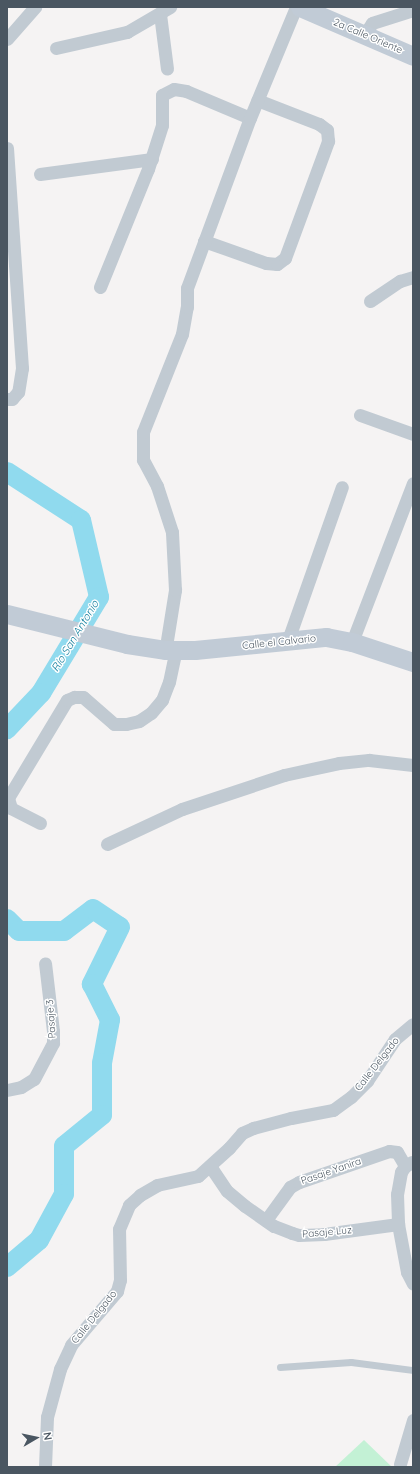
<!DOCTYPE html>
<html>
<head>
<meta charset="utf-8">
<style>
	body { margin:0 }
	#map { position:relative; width:420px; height:1474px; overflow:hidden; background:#f5f3f3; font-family:Quicksand,sans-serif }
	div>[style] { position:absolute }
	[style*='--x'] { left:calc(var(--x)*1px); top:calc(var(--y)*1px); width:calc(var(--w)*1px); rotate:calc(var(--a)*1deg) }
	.green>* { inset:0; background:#c3f1d5 }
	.river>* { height:20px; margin:-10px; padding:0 10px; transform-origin:10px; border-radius:10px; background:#90daee }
	.lane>* { height:7px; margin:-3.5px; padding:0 3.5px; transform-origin:3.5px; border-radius:3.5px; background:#c1cad2 }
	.street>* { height:13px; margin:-6.5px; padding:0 6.5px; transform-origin:6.5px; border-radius:6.5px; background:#c1cad2 }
	.secondary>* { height:19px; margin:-9.5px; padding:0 9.5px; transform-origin:9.5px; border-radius:9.5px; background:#c1cbd6 }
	span { translate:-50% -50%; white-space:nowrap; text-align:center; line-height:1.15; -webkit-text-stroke:3px #fff; paint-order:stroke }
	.street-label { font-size:10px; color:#4a5661 }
	.water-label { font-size:11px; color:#0c7c9b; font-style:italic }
	.frame { position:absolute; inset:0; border:8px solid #4a5661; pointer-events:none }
	.north { position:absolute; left:16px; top:1418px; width:40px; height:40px; -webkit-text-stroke:3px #fff; paint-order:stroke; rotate:81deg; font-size:11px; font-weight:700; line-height:16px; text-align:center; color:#4a5661 }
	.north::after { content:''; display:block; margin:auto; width:14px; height:18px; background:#4a5661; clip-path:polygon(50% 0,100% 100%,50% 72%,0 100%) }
</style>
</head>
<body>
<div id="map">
	<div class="green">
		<div style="clip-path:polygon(364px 1440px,392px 1467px,335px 1467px)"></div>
	</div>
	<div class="river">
		<div style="--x:7;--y:472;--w:88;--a:33"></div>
		<div style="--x:81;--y:520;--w:79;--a:76.8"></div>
		<div style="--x:99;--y:597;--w:112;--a:121.1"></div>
		<div style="--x:41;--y:693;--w:50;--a:133.4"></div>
		<div style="--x:7;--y:919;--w:17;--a:45"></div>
		<div style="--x:19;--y:931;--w:45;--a:0"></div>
		<div style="--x:64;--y:931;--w:36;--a:-37"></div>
		<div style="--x:93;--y:909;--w:32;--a:34"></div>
		<div style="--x:120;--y:927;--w:64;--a:116.2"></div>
		<div style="--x:92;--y:984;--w:40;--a:63.4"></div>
		<div style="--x:110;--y:1020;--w:44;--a:100.5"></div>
		<div style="--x:102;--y:1063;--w:52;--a:90"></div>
		<div style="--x:102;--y:1115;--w:49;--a:140.8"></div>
		<div style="--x:64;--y:1146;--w:48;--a:90"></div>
		<div style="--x:64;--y:1194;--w:52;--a:118.5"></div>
		<div style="--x:39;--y:1240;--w:42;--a:139.8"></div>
	</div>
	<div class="lane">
		<div style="--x:280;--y:1367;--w:71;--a:-4"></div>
		<div style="--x:351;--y:1362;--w:63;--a:7.4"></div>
	</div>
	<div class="street">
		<div style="--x:160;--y:14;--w:55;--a:82.7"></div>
		<div style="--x:364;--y:35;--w:14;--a:-56"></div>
		<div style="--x:372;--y:23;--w:43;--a:-17.6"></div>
		<div style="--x:7;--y:39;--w:43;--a:-48.8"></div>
		<div style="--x:56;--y:48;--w:73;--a:-12.7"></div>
		<div style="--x:127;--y:32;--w:50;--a:-30.2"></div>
		<div style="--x:7;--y:148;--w:221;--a:86.1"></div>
		<div style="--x:22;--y:368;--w:24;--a:99"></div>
		<div style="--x:18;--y:392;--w:9;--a:131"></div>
		<div style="--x:12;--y:399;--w:5;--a:180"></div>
		<div style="--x:40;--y:174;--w:113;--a:-7.6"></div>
		<div style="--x:204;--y:241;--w:66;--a:19.5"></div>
		<div style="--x:266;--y:263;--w:11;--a:5"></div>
		<div style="--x:277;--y:264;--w:10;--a:-37"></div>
		<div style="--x:285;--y:258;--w:125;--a:-69.8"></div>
		<div style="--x:328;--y:141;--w:11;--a:-95"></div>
		<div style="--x:327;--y:130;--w:10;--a:-143"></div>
		<div style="--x:319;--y:124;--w:66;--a:-158.8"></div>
		<div style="--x:100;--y:287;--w:127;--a:-67.9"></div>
		<div style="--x:148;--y:169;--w:46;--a:-72.3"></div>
		<div style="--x:162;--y:125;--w:30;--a:-90"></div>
		<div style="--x:162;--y:95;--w:13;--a:-27"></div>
		<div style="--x:174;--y:89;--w:12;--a:9"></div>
		<div style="--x:186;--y:91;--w:69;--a:22.9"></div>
		<div style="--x:370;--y:301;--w:36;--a:-34"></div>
		<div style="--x:400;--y:281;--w:14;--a:-17"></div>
		<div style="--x:360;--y:415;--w:56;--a:19.7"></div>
		<div style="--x:167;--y:640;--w:51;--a:-80.9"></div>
		<div style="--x:175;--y:590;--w:58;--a:-93"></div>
		<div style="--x:172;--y:532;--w:48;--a:-108.1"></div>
		<div style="--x:157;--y:486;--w:30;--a:-118"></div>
		<div style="--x:143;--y:460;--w:28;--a:-90"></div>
		<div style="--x:143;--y:432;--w:105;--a:-68.3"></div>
		<div style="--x:182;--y:334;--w:27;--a:-80"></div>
		<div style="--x:187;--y:307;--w:19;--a:-90"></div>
		<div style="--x:187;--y:288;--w:181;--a:-69.7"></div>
		<div style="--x:250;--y:118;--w:120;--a:-67.5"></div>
		<div style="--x:288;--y:640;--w:162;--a:-70.6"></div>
		<div style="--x:352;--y:642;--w:170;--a:-69"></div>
		<div style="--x:40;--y:823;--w:33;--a:-153"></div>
		<div style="--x:11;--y:808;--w:10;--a:-107"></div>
		<div style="--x:8;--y:798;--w:114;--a:-59"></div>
		<div style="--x:67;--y:700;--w:8;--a:-23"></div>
		<div style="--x:74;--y:697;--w:9;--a:0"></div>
		<div style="--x:83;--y:697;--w:41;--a:41.1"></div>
		<div style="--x:114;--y:724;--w:12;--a:0"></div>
		<div style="--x:126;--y:724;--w:13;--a:-13"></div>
		<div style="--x:139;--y:721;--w:14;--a:-34"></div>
		<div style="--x:151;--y:713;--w:17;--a:-50"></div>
		<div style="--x:162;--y:700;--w:19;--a:-69"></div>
		<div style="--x:169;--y:682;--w:33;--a:-78"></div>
		<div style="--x:107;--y:844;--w:83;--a:-25"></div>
		<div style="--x:182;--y:809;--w:108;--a:-18.4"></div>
		<div style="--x:284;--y:775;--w:56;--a:-12.3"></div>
		<div style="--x:339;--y:763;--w:30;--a:-6"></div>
		<div style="--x:369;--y:760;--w:44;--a:6.5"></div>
		<div style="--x:7;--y:1090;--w:14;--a:-12"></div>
		<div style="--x:21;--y:1087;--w:15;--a:-32"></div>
		<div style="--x:34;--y:1079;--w:41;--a:-62.2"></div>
		<div style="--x:53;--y:1043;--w:12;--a:-90"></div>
		<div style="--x:53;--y:1031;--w:68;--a:-96.7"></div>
		<div style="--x:412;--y:1162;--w:8;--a:150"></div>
		<div style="--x:405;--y:1166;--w:7;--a:124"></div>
		<div style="--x:401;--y:1172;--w:22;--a:100"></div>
		<div style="--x:397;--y:1194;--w:30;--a:88"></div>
		<div style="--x:398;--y:1224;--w:49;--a:79.4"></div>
		<div style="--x:407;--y:1272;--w:13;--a:63"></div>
		<div style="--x:210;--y:1166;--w:30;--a:56"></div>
		<div style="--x:227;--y:1191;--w:23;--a:40"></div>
		<div style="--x:245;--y:1206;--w:35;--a:35"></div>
		<div style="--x:274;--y:1226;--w:19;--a:21"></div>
		<div style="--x:292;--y:1233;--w:7;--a:16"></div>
		<div style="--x:299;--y:1235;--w:25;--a:-2"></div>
		<div style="--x:324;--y:1234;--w:75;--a:-7.7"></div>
		<div style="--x:266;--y:1220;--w:41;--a:-54"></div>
		<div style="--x:290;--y:1187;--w:10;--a:-29"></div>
		<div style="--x:299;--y:1182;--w:95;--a:-19"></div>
		<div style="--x:389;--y:1151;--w:8;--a:7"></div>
		<div style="--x:397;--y:1152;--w:16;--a:60"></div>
		<div style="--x:400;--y:1464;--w:46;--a:-73.5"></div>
		<div style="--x:45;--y:1467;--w:50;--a:-87.7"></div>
		<div style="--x:47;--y:1417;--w:50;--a:-74.8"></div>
		<div style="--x:60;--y:1369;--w:26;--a:-65"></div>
		<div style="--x:71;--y:1345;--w:71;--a:-49.6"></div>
		<div style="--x:117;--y:1291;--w:11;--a:-75"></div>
		<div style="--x:120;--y:1280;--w:51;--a:-91.1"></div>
		<div style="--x:119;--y:1229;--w:26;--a:-67"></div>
		<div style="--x:129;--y:1205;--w:15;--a:-42"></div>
		<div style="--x:140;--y:1195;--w:20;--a:-30"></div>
		<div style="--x:157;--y:1185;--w:42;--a:-12.4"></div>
		<div style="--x:198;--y:1176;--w:42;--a:-42.1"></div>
		<div style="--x:229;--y:1148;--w:20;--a:-49"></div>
		<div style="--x:242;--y:1133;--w:12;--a:-24"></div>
		<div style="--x:253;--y:1128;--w:39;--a:-15"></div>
		<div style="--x:291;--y:1118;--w:43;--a:-10.8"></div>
		<div style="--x:333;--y:1110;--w:22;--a:-36"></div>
		<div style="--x:351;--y:1097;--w:23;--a:-45"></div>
		<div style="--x:367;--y:1081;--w:50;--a:-56.3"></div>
		<div style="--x:395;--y:1039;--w:23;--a:-40"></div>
	</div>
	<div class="secondary">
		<div style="--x:300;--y:7;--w:123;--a:23.4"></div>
		<div style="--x:7;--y:614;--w:124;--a:14"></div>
		<div style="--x:127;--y:644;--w:38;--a:9"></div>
		<div style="--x:165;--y:650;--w:30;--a:0"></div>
		<div style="--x:195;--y:650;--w:132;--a:-5.7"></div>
		<div style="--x:326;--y:637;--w:26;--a:11"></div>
		<div style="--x:352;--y:642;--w:64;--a:18.2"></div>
	</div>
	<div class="street-label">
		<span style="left:368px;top:36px;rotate:23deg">2a Calle Oriente</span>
		<span style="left:279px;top:642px;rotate:-6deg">Calle el Calvario</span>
		<span style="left:51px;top:1019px;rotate:-94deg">Pasaje 3</span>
		<span style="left:377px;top:1064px;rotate:-52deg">Calle Delgado</span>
		<span style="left:331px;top:1171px;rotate:-19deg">Pasaje Yanira</span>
		<span style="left:327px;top:1232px;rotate:-5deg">Pasaje Luz</span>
		<span style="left:94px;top:1317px;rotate:-51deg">Calle Delgado</span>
	</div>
	<div class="water-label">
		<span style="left:75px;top:636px;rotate:-59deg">Río San Antonio</span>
	</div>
	<div class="frame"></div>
	<div class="north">N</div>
</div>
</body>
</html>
